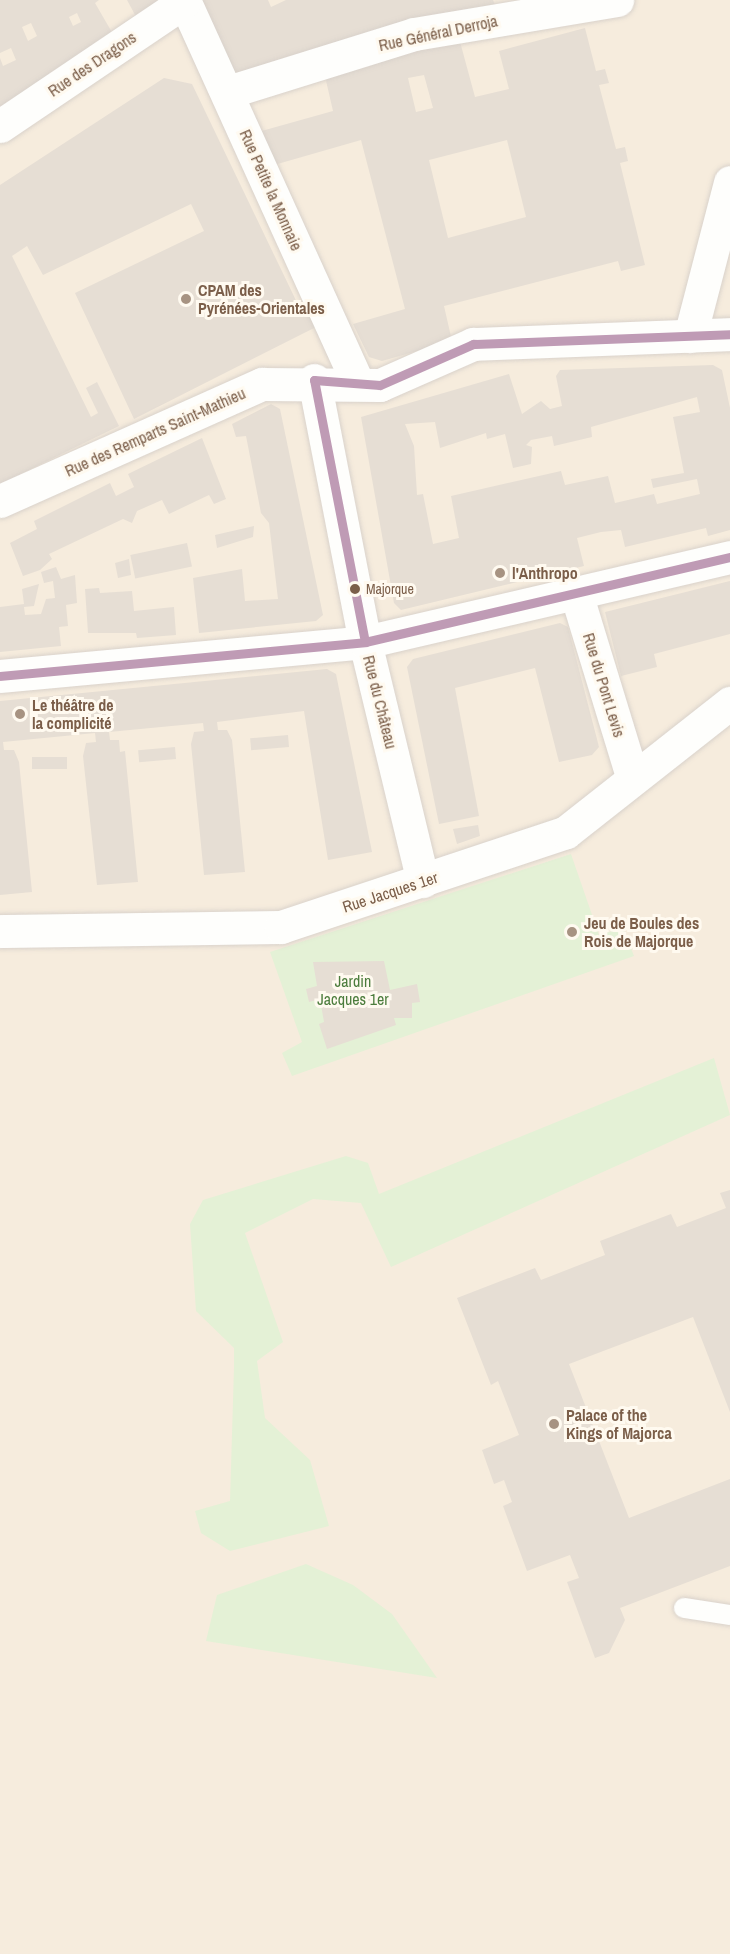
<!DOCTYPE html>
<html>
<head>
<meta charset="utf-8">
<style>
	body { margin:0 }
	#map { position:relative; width:730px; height:1954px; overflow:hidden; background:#f9f5ed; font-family:"Archivo Narrow",sans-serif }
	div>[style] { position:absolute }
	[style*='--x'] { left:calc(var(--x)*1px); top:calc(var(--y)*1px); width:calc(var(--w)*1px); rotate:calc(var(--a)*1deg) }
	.residential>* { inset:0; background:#f6ecdd; transform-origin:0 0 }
	.green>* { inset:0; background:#e4f1d6 }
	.building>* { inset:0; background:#e6ded4; transform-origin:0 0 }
	.roads { filter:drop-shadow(0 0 2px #d9d2cb) drop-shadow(0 0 2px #d9d2cb) }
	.lane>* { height:20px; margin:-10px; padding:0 10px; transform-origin:10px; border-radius:10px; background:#fefefc }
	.street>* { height:33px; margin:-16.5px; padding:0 16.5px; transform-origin:16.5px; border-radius:16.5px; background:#fefefc }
	.bus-1>* { height:9px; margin:-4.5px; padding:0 4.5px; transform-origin:4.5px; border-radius:4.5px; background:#bf9bb5 }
	.dots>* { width:16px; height:16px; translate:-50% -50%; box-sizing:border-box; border:3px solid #fffaf0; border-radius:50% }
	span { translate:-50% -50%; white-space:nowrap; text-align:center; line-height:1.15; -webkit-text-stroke:6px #fffaf0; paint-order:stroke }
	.bus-label { font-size:14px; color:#7b5e49 }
	.left { translate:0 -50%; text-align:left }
	.street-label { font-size:16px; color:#7b5e49 }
	.poi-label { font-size:16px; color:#7b5e49; font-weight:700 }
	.park-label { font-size:16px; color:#4b7c3c }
</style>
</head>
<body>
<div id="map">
	<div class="residential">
		<div style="left:0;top:0;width:730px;height:1954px"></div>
	</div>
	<div class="green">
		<div style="clip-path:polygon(571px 854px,599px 935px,623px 928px,634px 956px,292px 1076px,282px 1053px,302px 1042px,270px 952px)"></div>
		<div style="clip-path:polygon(714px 1058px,730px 1115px,391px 1267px,361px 1203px,313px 1199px,245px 1233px,283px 1342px,257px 1361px,265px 1418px,310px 1460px,329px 1526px,230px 1551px,201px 1533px,195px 1511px,230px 1501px,234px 1367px,234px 1348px,196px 1311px,190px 1224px,203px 1200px,346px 1156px,368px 1163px,379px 1194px)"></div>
		<div style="clip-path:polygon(306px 1564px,353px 1585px,392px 1614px,437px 1678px,206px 1641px,217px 1595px)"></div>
	</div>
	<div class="building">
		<div style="clip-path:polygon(evenodd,0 0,99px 0,95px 3px,117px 41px,0 117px,0 58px,3px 66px,16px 60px,11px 48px,0 53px,0 0,77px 13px,81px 22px,73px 26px,69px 17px,77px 13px,0 0,31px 23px,37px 36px,28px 41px,22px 27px,31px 23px)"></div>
		<div style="clip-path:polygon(127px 0,175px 0,140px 24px)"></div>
		<div style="clip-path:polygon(195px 0,268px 0,271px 7px,286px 0,493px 0,497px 9px,233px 81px)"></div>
		<div style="clip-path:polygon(evenodd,585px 28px,596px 71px,605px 69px,609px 83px,599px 85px,616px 149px,625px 147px,628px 161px,620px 163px,645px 265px,621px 271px,618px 261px,444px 306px,452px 341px,382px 361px,369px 357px,353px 324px,405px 309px,361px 140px,274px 165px,258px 132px,333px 111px,324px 72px,459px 38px,475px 97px,509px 89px,499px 51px,585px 28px,424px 75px,433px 108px,416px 112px,408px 78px,424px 75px,585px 28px,507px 140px,526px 217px,448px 238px,429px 160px,507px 140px)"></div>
		<div style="clip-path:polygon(164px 78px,192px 84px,302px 313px,321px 304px,320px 325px,134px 419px,75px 293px,204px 231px,191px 204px,43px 275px,27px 246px,12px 256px,91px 417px,98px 413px,86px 388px,97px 382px,119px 426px,0 484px,0 185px)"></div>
		<div style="clip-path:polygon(evenodd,713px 365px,722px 370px,730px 408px,730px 530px,708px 536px,706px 528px,625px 547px,621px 530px,601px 532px,577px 538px,584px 566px,401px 610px,394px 603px,361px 417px,509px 374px,522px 414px,541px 401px,550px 409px,562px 406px,556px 376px,560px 370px,713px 365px,697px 397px,700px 412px,673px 417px,684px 473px,651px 479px,653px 488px,697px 479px,700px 494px,657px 504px,654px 494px,615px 503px,608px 476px,565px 485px,561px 471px,451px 496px,459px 538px,433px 544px,423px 494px,417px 495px,414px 446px,405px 424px,435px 422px,440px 448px,486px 433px,487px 439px,505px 434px,513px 468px,531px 464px,532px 447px,526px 445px,531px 440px,552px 436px,554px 446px,592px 437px,591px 427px,697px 397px)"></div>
		<div style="clip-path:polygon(271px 404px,280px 409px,323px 615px,316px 621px,199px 633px,193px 578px,242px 569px,245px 601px,278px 599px,269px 523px,261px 513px,246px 436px,236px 437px,232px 424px)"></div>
		<div style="clip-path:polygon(202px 438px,226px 499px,214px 504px,209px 495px,169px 514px,162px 500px,137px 511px,132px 523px,123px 519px,49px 554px,52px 559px,40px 570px,23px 576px,10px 543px,37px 529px,34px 521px,110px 483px,116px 496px,134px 487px,128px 474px)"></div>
		<div style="clip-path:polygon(254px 526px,253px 537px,217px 548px,215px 535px)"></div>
		<div style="left:187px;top:543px;width:24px;height:58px;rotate:78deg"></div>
		<div style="clip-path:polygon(129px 559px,131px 575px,118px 578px,115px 563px)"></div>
		<div style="clip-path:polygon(56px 567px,61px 579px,75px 575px,77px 603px,66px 605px,68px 626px,59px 627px,61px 646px,0 652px,0 607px,24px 604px,22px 589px,39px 584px,34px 606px,24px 607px,25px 615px,41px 614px,46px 599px,55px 598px,53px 581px,44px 583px,41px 572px)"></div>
		<div style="clip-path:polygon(730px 581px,730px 634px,654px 654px,657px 667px,621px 676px,605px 612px)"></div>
		<div style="clip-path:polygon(99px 588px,100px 593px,132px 591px,134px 611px,174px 607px,176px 635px,137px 638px,136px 633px,88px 633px,85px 589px)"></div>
		<div style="clip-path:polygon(560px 623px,568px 627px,599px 747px,592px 755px,559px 762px,535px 668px,455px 688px,479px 816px,439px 824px,407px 667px,413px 659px)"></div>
		<div style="clip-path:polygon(327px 669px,336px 674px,372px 852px,328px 860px,304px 711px,217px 722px,218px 730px,227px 730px,232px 740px,245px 872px,204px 875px,191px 744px,194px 732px,204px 731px,203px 723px,109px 732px,110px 740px,119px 740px,120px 752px,125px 751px,138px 882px,97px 885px,83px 756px,86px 743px,96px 742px,95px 733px,3px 742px,4px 750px,14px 750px,19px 762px,32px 892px,0 895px,0 701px)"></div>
		<div style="left:288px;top:735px;width:12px;height:38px;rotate:85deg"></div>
		<div style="left:175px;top:747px;width:12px;height:37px;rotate:85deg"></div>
		<div style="left:67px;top:757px;width:12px;height:35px;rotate:90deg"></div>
		<div style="clip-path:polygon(478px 825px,480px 836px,457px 844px,453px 829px)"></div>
		<div style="clip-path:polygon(384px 961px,390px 990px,417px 984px,420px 1002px,412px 1003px,412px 1018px,394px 1018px,396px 1025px,327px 1049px,319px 1024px,324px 1022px,320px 999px,309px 1002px,306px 989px,317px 986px,313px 962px)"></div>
		<div style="clip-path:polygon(730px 1190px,730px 1412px,693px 1317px,569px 1364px,629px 1518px,730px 1479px,730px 1566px,620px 1608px,625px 1620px,609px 1653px,595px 1658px,567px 1582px,579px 1578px,570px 1555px,527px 1571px,503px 1506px,512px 1502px,504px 1480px,494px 1484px,482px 1450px,519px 1435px,498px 1381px,491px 1385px,457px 1298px,535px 1268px,541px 1280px,605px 1255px,600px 1241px,671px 1214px,677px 1227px,726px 1208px,720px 1193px)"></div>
	</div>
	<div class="roads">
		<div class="lane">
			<div style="--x:684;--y:1608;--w:47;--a:8.7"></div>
		</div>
		<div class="street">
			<div style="--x:184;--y:0;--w:417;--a:65.6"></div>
			<div style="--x:228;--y:92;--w:195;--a:-17.3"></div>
			<div style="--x:414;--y:34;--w:206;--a:-9.5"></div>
			<div style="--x:0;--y:126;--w:222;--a:-34"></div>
			<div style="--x:690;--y:336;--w:159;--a:-75.4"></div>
			<div style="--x:314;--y:380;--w:267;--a:79"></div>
			<div style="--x:365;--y:642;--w:246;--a:76.4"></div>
			<div style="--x:0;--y:501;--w:287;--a:-24.1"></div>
			<div style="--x:262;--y:384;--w:118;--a:0.5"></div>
			<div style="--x:380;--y:385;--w:102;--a:-23.8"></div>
			<div style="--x:473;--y:344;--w:257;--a:-2.2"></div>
			<div style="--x:576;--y:593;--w:191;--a:73"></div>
			<div style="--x:0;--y:676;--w:367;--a:-5.3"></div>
			<div style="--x:365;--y:642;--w:375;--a:-13.1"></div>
			<div style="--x:0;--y:931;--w:281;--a:-0.8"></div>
			<div style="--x:281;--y:927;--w:300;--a:-18.4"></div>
			<div style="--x:566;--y:832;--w:209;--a:-38.2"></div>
		</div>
	</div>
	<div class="bus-1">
		<div style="--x:365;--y:642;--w:267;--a:-101"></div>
		<div style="--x:314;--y:380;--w:66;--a:4.3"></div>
		<div style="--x:380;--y:385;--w:102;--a:-23.8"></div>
		<div style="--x:473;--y:344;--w:257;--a:-2.2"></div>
		<div style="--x:0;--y:676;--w:367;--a:-5.3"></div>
		<div style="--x:365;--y:642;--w:375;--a:-13.1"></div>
	</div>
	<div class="dots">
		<div style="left:186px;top:299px;background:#a79382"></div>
		<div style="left:500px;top:573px;background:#a79382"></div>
		<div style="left:355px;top:589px;background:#7b5e49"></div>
		<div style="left:20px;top:714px;background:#a79382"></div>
		<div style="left:572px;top:932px;background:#a79382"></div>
		<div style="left:554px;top:1424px;background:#a79382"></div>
	</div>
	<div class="bus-label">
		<span class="left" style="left:366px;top:589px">Majorque</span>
	</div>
	<div class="street-label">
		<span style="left:438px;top:33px;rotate:-12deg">Rue Général Derroja</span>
		<span style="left:92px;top:64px;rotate:-34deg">Rue des Dragons</span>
		<span style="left:271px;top:190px;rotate:66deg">Rue Petite la Monnaie</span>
		<span style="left:155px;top:432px;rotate:-24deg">Rue des Remparts Saint-Mathieu</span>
		<span style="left:604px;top:685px;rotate:73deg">Rue du Pont Levis</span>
		<span style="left:380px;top:702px;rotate:76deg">Rue du Château</span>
		<span style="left:390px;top:892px;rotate:-18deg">Rue Jacques 1er</span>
	</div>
	<div class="poi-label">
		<span class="left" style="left:198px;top:299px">CPAM des<br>Pyrénées-Orientales</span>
		<span class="left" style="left:512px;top:573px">l'Anthropo</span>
		<span class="left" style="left:32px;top:714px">Le théâtre de<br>la complicité</span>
		<span class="left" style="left:584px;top:932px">Jeu de Boules des<br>Rois de Majorque</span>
		<span class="left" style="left:566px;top:1424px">Palace of the<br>Kings of Majorca</span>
	</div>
	<div class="park-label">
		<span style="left:353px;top:990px">Jardin<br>Jacques 1er</span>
	</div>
</div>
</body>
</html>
